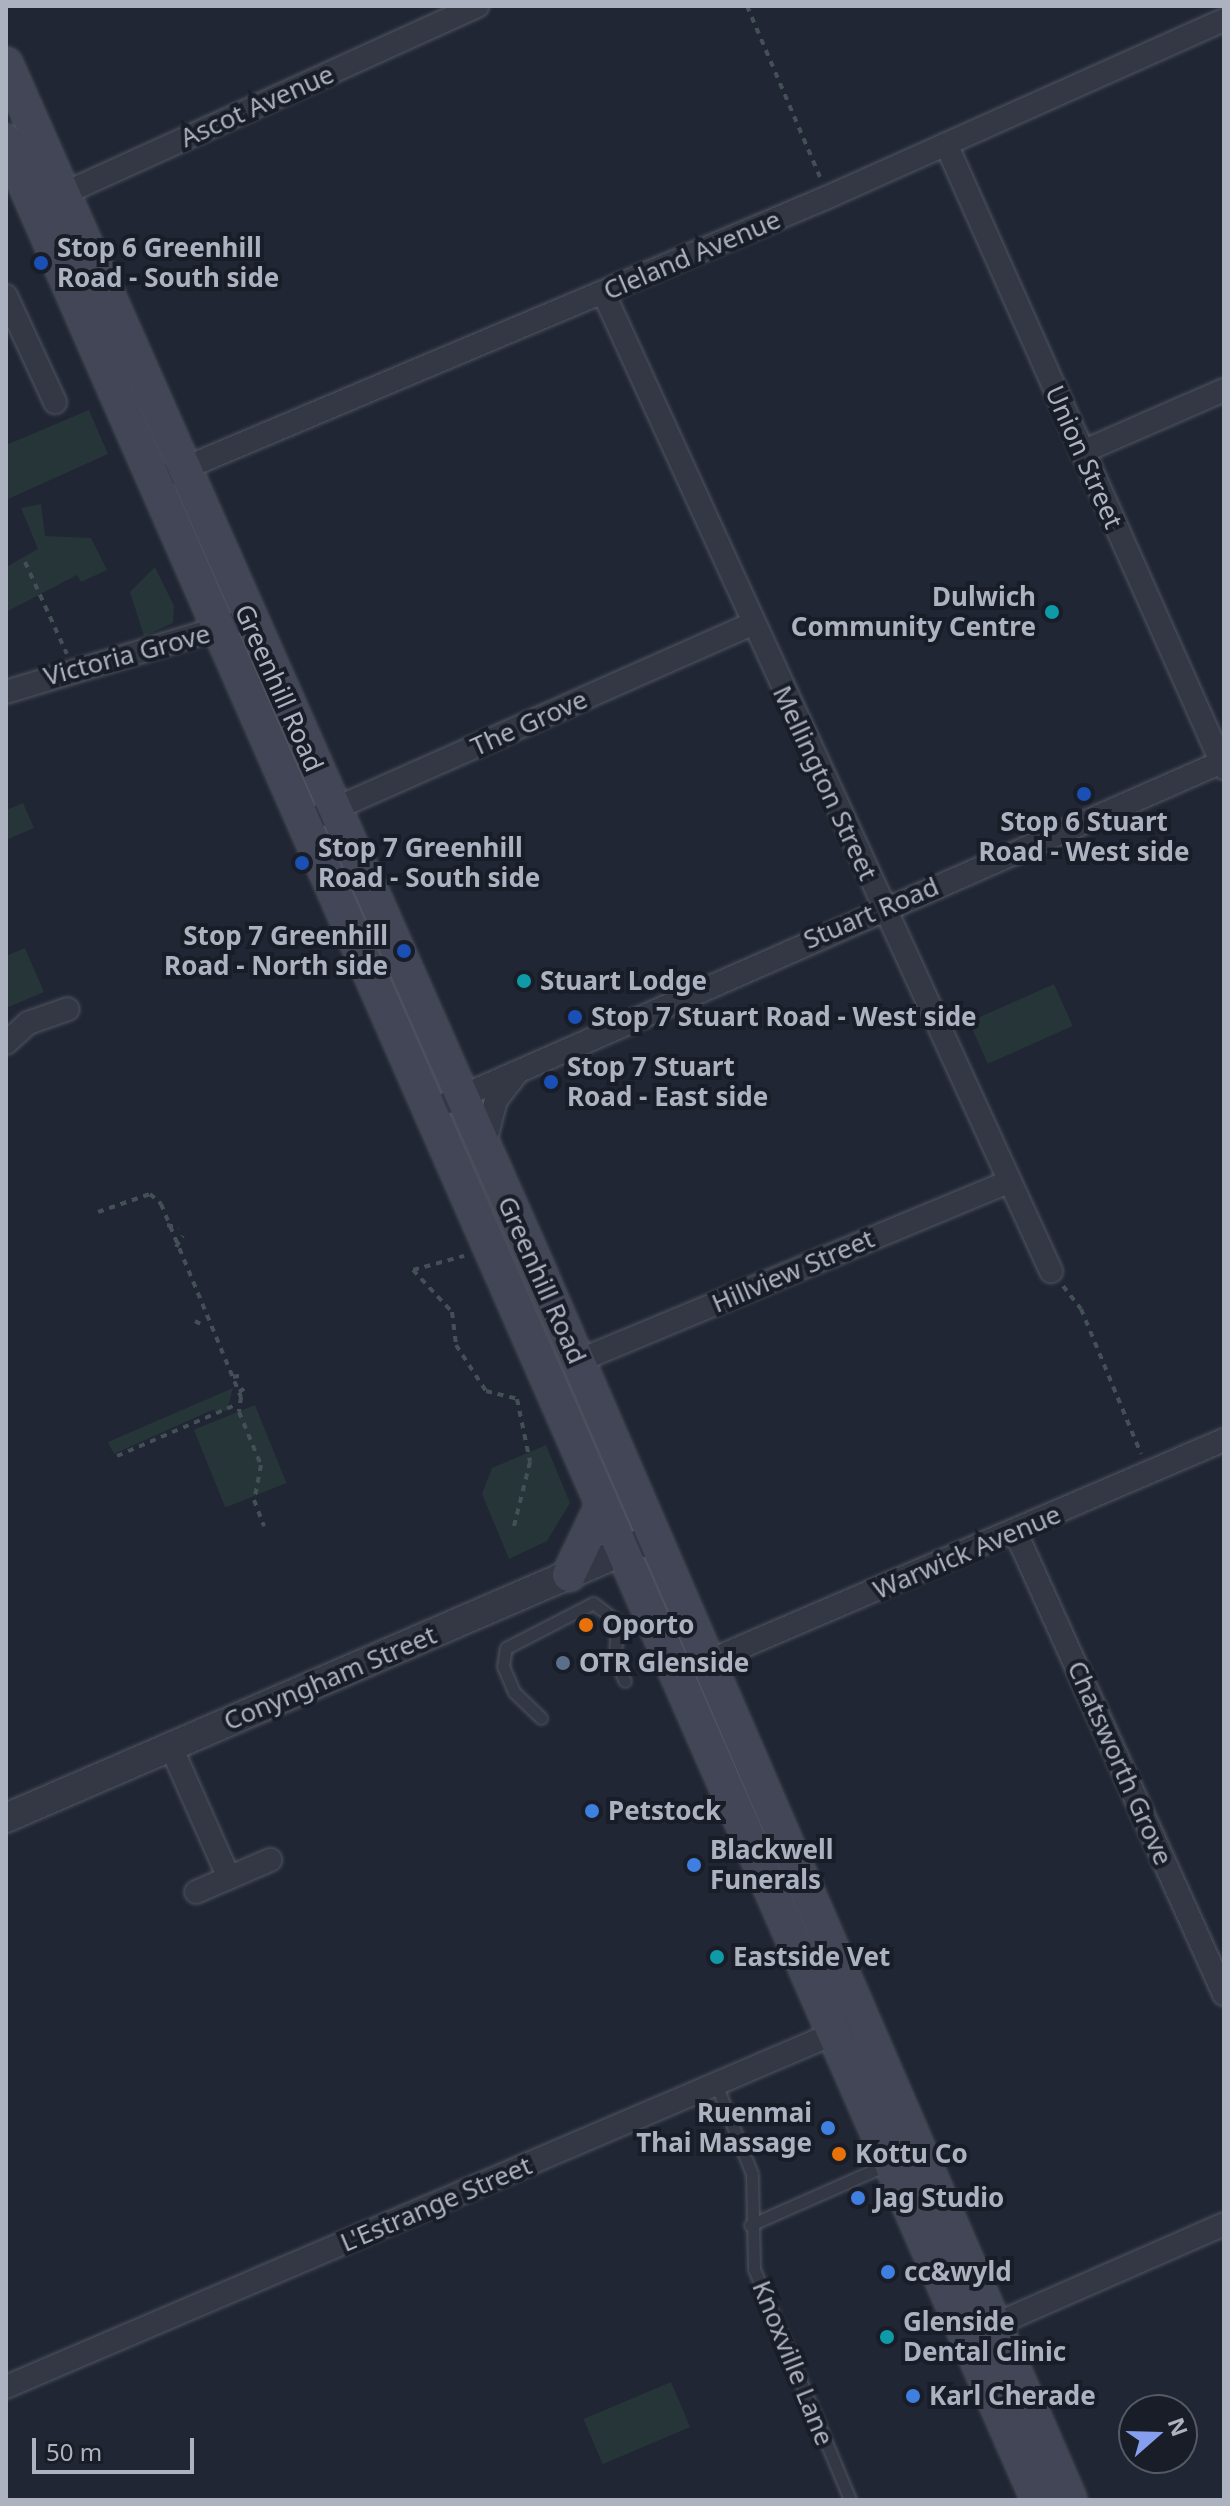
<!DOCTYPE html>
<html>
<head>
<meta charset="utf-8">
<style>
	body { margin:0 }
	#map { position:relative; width:1230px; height:2506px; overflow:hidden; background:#202633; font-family:"Noto Sans",sans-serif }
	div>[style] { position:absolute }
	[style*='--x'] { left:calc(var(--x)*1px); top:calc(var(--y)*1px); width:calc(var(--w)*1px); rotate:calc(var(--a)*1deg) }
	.green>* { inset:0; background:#263538; transform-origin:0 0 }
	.path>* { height:4px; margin-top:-2px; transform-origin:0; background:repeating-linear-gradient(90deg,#435156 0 6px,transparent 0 12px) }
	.roads { filter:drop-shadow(0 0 2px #515562) drop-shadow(0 0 2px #515562) }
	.service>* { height:11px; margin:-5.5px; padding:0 5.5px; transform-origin:5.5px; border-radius:5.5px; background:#333844 }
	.minor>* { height:22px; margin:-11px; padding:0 11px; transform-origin:11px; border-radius:11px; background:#333844 }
	.tertiary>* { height:28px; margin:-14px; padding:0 14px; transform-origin:14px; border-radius:14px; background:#333844 }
	.secondary>* { height:32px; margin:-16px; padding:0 16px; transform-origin:16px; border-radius:16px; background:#424656 }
	.dots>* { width:22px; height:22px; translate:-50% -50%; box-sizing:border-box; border:4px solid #191d28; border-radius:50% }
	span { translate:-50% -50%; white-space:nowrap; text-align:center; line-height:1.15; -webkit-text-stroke:8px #191d28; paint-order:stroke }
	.street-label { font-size:26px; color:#adb2c1 }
	.poi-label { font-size:26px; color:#adb2c1; font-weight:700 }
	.left { translate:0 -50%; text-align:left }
	.right { translate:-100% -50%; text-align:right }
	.frame { position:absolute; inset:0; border:8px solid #adb2c1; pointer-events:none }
	.north { position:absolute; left:1118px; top:2394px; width:80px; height:80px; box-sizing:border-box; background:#191d28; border:2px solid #545965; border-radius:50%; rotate:70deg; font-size:22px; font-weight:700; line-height:32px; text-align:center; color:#adb2c1 }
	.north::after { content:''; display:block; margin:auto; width:28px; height:36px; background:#859fee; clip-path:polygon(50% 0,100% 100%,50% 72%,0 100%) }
	.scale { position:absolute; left:32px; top:2438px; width:162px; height:36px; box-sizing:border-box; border:4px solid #adb2c1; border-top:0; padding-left:10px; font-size:24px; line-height:28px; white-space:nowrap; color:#adb2c1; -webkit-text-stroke:6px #191d28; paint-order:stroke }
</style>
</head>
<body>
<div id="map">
	<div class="green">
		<div style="clip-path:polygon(89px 410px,108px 454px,6px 500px,6px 445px)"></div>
		<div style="clip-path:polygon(41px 504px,45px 536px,91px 538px,107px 570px,81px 582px,77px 575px,6px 612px,6px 567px,38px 549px,21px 508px)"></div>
		<div style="clip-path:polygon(155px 567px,174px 606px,173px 623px,144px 636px,130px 592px)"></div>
		<div style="clip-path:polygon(23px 803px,34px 828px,6px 840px,6px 810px)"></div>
		<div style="clip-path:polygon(25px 948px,44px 992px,6px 1008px,6px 956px)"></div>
		<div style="left:1054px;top:984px;width:46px;height:93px;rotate:66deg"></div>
		<div style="clip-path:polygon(233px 1388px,227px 1411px,212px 1410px,114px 1454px,108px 1442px)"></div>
		<div style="left:255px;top:1405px;width:84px;height:66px;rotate:68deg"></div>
		<div style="clip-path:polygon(546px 1445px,570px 1503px,547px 1541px,509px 1559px,482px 1494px,492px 1468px)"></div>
		<div style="left:671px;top:2382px;width:49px;height:95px;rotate:67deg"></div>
	</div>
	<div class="path">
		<div style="--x:747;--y:6;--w:186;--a:66.9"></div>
		<div style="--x:25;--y:562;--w:101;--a:65.5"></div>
		<div style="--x:98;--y:1212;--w:55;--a:-19.1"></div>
		<div style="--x:150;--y:1194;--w:15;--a:42"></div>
		<div style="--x:161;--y:1204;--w:209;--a:67.5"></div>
		<div style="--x:241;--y:1397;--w:15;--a:98"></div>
		<div style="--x:239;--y:1412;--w:57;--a:67.5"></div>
		<div style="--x:261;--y:1465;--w:36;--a:101"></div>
		<div style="--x:254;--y:1500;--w:28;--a:69"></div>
		<div style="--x:167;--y:1225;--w:12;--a:14"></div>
		<div style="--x:176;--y:1247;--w:13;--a:-58"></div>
		<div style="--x:413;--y:1270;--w:57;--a:47.1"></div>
		<div style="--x:452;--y:1312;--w:33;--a:83"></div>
		<div style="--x:456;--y:1345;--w:55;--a:56.9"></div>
		<div style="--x:486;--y:1391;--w:32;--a:14"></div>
		<div style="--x:517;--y:1399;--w:64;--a:78.3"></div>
		<div style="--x:530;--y:1462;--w:66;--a:104"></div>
		<div style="--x:413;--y:1270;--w:53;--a:-15.4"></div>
		<div style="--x:1063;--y:1286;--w:29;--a:52"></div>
		<div style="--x:1081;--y:1309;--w:157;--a:67.5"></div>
		<div style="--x:195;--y:1321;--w:10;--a:29"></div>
		<div style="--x:233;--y:1377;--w:11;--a:-10"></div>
		<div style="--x:239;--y:1392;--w:11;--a:-34"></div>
		<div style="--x:117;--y:1456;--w:132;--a:-23.3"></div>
	</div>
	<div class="roads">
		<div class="service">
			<div style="--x:541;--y:1718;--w:37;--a:-136"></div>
			<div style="--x:514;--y:1692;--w:28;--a:-113"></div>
			<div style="--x:503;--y:1666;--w:18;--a:-81"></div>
			<div style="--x:506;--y:1648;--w:98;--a:-27.3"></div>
			<div style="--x:593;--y:1603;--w:30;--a:37"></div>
			<div style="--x:617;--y:1621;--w:37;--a:93"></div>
			<div style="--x:615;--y:1658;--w:25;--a:67"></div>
			<div style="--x:716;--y:2084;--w:97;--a:68.2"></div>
			<div style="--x:752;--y:2174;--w:95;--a:88.8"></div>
			<div style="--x:754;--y:2269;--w:250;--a:67.4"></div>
			<div style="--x:750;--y:2225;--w:149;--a:-23.8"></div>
		</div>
		<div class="minor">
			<div style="--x:946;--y:144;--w:683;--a:65.99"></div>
			<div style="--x:52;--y:199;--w:467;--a:-24.4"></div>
			<div style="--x:603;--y:292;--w:1077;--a:65.41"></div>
			<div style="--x:6;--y:296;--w:117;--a:65.2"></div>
			<div style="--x:1082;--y:452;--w:155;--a:-23.6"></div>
			<div style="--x:171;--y:474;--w:713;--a:-22.86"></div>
			<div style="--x:828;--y:197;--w:434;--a:-24.1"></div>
			<div style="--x:6;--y:692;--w:237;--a:-16.7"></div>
			<div style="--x:305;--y:822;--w:489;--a:-23.9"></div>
			<div style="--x:6;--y:1043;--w:30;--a:-42"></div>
			<div style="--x:28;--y:1023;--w:42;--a:-19.3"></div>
			<div style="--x:449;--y:1102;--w:847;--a:-23.75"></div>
			<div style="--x:484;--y:1146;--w:48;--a:-75.4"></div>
			<div style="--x:496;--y:1100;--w:34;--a:-52"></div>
			<div style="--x:578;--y:1361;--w:466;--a:-22.6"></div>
			<div style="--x:1016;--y:1533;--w:506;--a:65.72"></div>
			<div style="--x:709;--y:1661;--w:560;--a:-23.23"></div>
			<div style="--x:171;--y:1747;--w:143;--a:66.1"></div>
			<div style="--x:196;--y:1892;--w:81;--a:-23.4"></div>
			<div style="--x:983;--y:2330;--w:263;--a:-23.7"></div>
			<div style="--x:6;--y:2387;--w:914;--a:-23.12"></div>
		</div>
		<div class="tertiary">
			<div style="--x:6;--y:1818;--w:695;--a:-23.39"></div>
		</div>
		<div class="secondary">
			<div style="--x:6;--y:64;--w:1324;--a:66.16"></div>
			<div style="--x:541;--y:1275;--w:1334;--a:66.64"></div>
			<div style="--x:6;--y:141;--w:2575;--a:66.37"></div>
			<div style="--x:569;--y:1575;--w:74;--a:-64.5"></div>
		</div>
	</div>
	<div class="dots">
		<div style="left:41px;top:263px;background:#1a4fb4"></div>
		<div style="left:1052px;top:612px;background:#0f9aa8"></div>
		<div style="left:1084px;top:794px;background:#1a4fb4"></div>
		<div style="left:302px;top:863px;background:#1a4fb4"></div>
		<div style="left:404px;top:951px;background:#1a4fb4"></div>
		<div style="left:524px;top:981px;background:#0f9aa8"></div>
		<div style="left:575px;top:1017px;background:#1a4fb4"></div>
		<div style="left:551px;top:1082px;background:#1a4fb4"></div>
		<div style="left:586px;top:1625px;background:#e8710a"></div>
		<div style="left:563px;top:1663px;background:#5c6f8a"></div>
		<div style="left:592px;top:1811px;background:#3f7fe0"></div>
		<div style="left:694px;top:1865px;background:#3f7fe0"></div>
		<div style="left:717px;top:1957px;background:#0f9aa8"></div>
		<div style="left:828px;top:2128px;background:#3f7fe0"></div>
		<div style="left:839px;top:2154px;background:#e8710a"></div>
		<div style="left:858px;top:2198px;background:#3f7fe0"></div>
		<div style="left:888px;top:2272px;background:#3f7fe0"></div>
		<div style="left:887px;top:2337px;background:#0f9aa8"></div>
		<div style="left:913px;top:2396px;background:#3f7fe0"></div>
	</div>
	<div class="street-label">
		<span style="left:257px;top:106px;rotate:-24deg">Ascot Avenue</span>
		<span style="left:692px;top:255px;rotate:-23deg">Cleland Avenue</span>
		<span style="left:1084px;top:457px;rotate:66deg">Union Street</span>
		<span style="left:127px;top:655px;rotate:-15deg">Victoria Grove</span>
		<span style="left:279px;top:688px;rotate:66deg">Greenhill Road</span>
		<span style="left:529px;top:723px;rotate:-24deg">The Grove</span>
		<span style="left:825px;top:783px;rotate:65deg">Mellington Street</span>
		<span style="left:871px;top:913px;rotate:-23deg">Stuart Road</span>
		<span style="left:793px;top:1271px;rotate:-23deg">Hillview Street</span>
		<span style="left:542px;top:1280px;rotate:66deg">Greenhill Road</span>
		<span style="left:967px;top:1552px;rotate:-23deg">Warwick Avenue</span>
		<span style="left:330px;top:1678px;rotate:-23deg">Conyngham Street</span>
		<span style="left:1120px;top:1763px;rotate:66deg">Chatsworth Grove</span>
		<span style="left:436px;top:2204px;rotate:-23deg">L'Estrange Street</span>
		<span style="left:793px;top:2363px;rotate:68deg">Knoxville Lane</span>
	</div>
	<div class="poi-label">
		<span class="left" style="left:57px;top:263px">Stop 6 Greenhill<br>Road - South side</span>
		<span class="right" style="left:1036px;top:612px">Dulwich<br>Community Centre</span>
		<span style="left:1084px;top:837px">Stop 6 Stuart<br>Road - West side</span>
		<span class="left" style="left:318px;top:863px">Stop 7 Greenhill<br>Road - South side</span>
		<span class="right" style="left:388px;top:951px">Stop 7 Greenhill<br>Road - North side</span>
		<span class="left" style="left:540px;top:981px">Stuart Lodge</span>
		<span class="left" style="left:591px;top:1017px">Stop 7 Stuart Road - West side</span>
		<span class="left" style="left:567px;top:1082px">Stop 7 Stuart<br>Road - East side</span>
		<span class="left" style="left:602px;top:1625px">Oporto</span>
		<span class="left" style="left:579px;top:1663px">OTR Glenside</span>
		<span class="left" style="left:608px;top:1811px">Petstock</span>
		<span class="left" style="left:710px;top:1865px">Blackwell<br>Funerals</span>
		<span class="left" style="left:733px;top:1957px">Eastside Vet</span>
		<span class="right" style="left:812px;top:2128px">Ruenmai<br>Thai Massage</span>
		<span class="left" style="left:855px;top:2154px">Kottu Co</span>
		<span class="left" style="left:874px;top:2198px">Jag Studio</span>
		<span class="left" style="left:904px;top:2272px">cc&amp;wyld</span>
		<span class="left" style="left:903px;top:2337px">Glenside<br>Dental Clinic</span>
		<span class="left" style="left:929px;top:2396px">Karl Cherade</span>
	</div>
	<div class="frame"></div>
	<div class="north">N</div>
	<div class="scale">50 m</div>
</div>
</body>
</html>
